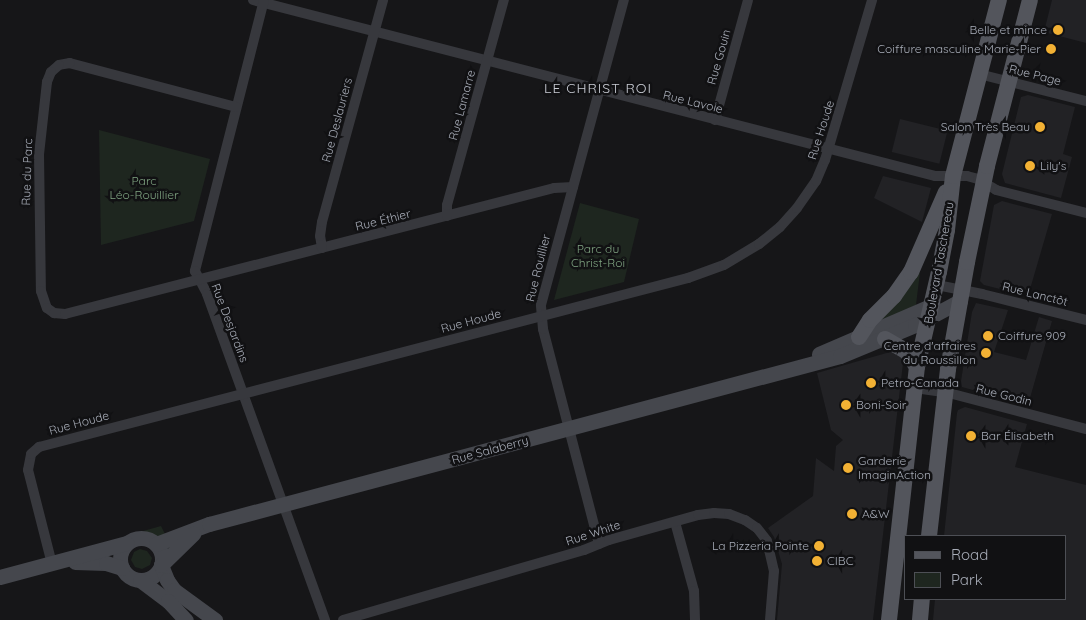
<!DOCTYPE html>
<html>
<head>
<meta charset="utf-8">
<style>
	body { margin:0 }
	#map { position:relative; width:1086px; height:620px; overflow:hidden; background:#161618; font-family:Quicksand,sans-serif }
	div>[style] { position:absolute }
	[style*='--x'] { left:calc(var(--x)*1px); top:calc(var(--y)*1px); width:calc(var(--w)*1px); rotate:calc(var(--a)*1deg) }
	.built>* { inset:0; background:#222225; transform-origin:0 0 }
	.green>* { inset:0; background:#1e261f }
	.street>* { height:10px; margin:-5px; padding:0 5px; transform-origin:5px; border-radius:5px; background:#37383d }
	.secondary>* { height:15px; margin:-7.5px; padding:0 7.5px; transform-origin:7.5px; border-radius:7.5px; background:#45474d }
	.secondary>.ring { margin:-7.5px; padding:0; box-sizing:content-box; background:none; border:15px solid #45474d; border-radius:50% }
	.primary>* { height:16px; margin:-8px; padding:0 8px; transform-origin:8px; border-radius:8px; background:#53555c }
	.dots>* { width:14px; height:14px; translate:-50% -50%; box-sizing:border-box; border:2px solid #111113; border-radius:50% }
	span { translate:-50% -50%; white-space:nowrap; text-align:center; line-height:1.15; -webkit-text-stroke:5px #111113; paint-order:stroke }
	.poi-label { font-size:12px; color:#a8adb8 }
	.right { translate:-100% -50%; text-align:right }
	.left { translate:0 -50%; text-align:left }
	.street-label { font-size:12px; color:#a8adb8 }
	.park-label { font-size:12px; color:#7fa381 }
	.neighbourhood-label { font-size:14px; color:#c9ccd4; letter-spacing:1px }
	.legend { position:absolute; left:904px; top:535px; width:162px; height:65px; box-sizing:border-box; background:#111113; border:1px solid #4d4f55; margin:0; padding:6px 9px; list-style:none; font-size:15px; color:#a8adb8 }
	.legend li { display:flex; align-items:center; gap:10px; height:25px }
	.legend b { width:25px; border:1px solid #4d4f55 }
</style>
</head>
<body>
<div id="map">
	<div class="built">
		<div style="clip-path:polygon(1052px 0,1086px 0,1086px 43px,1044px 32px)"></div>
		<div style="clip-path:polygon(1028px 95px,1075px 107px,1063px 154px,1072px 157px,1061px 198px,1005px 183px,1002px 174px,1021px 97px)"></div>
		<div style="left:900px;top:119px;width:49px;height:34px;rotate:14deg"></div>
		<div style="clip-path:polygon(883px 176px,931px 188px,922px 222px,874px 198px)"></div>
		<div style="clip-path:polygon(1002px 201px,1052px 214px,1028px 296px,984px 285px,980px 281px,994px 205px)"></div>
		<div style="clip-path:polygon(976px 303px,1008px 310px,994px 352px,1026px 360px,1039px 317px,1052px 321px,1028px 405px,962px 387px,961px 381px,972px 312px)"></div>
		<div style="clip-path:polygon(890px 352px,895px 352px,903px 358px,903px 363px,873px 620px,777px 620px,782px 564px,774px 537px,768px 528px,813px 496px,816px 458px,834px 471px,836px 446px,843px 440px,831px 430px,817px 373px)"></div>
		<div style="clip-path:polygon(965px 407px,1027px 424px,1015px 467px,1086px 485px,1086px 620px,933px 620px,935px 599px,1065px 599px,1065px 536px,944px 536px,957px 413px,958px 410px)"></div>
	</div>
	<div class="green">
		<div style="clip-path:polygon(99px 130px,210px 159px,194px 221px,101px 245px)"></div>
		<div style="clip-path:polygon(580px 203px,639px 219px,624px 282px,554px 300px)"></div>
		<div style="clip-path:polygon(920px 272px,916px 305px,877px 324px,912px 284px)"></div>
		<div style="clip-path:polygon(161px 526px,167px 538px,159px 538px,149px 534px,136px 533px)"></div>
		<div style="clip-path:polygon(140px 549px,147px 551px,152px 558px,150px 565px,142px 569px,135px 567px,131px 560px,134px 552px)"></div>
	</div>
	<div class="street">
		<div style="--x:253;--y:0;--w:704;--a:14.47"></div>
		<div style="--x:935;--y:176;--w:32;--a:0"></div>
		<div style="--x:967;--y:176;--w:11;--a:15"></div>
		<div style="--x:978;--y:179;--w:21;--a:31"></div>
		<div style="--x:996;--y:190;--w:93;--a:14.3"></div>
		<div style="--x:264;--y:0;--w:280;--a:104.3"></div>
		<div style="--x:195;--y:271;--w:26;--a:62"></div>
		<div style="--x:207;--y:294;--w:347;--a:70.1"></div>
		<div style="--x:979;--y:74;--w:110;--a:14.2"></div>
		<div style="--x:236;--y:107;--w:172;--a:-165.2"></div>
		<div style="--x:70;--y:63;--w:11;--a:170"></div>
		<div style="--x:59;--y:65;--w:11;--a:139"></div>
		<div style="--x:51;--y:72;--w:11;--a:112"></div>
		<div style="--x:47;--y:82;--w:72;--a:96.3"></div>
		<div style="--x:39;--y:154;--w:137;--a:89.2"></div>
		<div style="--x:41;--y:291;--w:18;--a:71"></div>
		<div style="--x:47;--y:308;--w:9;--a:36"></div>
		<div style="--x:54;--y:313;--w:11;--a:5"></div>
		<div style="--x:65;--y:314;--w:505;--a:-14.45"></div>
		<div style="--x:554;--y:188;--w:19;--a:-3"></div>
		<div style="--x:715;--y:120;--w:124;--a:-74.6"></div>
		<div style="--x:447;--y:216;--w:11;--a:-90"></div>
		<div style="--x:447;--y:205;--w:213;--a:-74.5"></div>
		<div style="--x:322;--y:248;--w:12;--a:-99"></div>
		<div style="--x:320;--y:236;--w:14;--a:-82"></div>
		<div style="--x:322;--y:222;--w:230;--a:-74.6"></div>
		<div style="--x:937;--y:285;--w:46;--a:11.3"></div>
		<div style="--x:982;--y:294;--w:107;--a:14"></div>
		<div style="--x:915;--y:388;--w:30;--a:8"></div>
		<div style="--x:945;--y:392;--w:146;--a:14.7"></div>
		<div style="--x:675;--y:522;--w:72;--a:74.6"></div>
		<div style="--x:694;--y:591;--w:29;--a:88"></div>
		<div style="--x:599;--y:544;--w:222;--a:-104.6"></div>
		<div style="--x:543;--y:329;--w:24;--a:-95"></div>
		<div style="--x:541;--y:305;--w:316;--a:-74.8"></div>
		<div style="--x:52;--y:564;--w:97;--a:-104.3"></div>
		<div style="--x:28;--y:470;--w:16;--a:-79"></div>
		<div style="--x:31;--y:454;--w:11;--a:-41"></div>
		<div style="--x:39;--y:447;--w:671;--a:-14.6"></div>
		<div style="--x:688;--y:278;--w:38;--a:-20"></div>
		<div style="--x:724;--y:265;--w:41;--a:-31"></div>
		<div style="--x:759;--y:244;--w:27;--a:-39"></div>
		<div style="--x:780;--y:227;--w:25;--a:-48"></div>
		<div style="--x:797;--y:208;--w:33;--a:-55"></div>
		<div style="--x:816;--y:181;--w:23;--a:-67"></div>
		<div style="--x:825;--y:160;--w:167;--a:-73.6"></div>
		<div style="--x:343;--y:620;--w:251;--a:-16.2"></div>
		<div style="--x:584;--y:550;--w:27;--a:-22"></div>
		<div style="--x:609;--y:540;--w:92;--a:-15.7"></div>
		<div style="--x:698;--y:515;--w:16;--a:-7"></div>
		<div style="--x:714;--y:513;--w:15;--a:4"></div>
		<div style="--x:729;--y:514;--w:17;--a:21"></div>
		<div style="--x:745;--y:520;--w:14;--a:34"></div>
		<div style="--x:757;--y:528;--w:16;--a:52"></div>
		<div style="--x:767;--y:541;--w:31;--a:77"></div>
		<div style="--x:774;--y:571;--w:49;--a:94.7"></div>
	</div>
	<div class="secondary">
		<div style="--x:819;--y:354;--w:124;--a:-23.3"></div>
		<div class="ring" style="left:120px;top:538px;width:27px;height:27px"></div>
		<div style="--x:156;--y:544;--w:57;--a:-20.7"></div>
		<div style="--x:209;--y:524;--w:653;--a:-14.91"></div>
		<div style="--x:840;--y:356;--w:81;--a:-22.5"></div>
		<div style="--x:915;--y:325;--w:51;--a:-28.1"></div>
		<div style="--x:75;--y:562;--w:31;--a:2"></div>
		<div style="--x:106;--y:563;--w:17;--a:17"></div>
		<div style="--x:161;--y:565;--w:16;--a:68"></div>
		<div style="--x:167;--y:580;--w:12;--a:55"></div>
		<div style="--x:174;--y:590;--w:51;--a:36.2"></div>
		<div style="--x:161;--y:565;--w:45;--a:-44.1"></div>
		<div style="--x:0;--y:577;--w:131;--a:-15"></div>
		<div style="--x:140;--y:580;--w:35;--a:37"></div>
		<div style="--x:168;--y:601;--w:26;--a:47"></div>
	</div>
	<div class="primary">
		<div style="--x:859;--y:337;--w:20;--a:-57"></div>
		<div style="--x:870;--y:320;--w:34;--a:-45"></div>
		<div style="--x:894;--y:296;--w:29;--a:-55"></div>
		<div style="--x:911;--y:272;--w:87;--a:-66.4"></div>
		<div style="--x:885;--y:339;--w:24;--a:30"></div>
		<div style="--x:906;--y:351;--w:19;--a:55"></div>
		<div style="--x:929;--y:536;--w:168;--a:-83.5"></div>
		<div style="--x:948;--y:369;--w:109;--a:-79.9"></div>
		<div style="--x:967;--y:262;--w:98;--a:-78.2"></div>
		<div style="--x:987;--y:166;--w:171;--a:-75.5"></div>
		<div style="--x:889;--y:620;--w:255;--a:-83.7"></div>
		<div style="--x:917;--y:367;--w:98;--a:-77"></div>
		<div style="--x:939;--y:272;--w:43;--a:-79.2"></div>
		<div style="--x:947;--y:230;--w:54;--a:-83.7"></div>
		<div style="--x:953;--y:176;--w:182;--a:-75.4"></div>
		<div style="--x:920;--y:620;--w:21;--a:-85"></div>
	</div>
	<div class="dots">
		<div style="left:1058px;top:30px;background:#f2b134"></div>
		<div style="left:1051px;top:49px;background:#f2b134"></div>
		<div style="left:1040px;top:127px;background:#f2b134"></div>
		<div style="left:1030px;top:166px;background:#f2b134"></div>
		<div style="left:988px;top:336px;background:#f2b134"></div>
		<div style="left:986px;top:353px;background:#f2b134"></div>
		<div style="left:871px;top:383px;background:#f2b134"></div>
		<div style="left:846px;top:405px;background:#f2b134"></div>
		<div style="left:971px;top:436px;background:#f2b134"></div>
		<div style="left:848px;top:468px;background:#f2b134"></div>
		<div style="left:852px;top:514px;background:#f2b134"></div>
		<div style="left:819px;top:546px;background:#f2b134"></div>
		<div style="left:817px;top:561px;background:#f2b134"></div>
	</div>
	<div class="poi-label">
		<span class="right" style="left:1047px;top:30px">Belle et mince</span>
		<span class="right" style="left:1041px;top:49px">Coiffure masculine Marie-Pier</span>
		<span class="right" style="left:1030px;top:127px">Salon Très Beau</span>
		<span class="left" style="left:1040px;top:166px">Lily's</span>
		<span class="left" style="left:998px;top:336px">Coiffure 909</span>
		<span class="right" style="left:976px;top:353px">Centre d'affaires<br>du Roussillon</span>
		<span class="left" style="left:881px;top:383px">Petro-Canada</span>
		<span class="left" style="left:856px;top:405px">Boni-Soir</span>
		<span class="left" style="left:981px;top:436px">Bar Élisabeth</span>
		<span class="left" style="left:858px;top:468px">Garderie<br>ImaginAction</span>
		<span class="left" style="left:862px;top:514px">A&amp;W</span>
		<span class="right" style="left:809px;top:546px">La Pizzeria Pointe</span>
		<span class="left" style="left:827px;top:561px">CIBC</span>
	</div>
	<div class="street-label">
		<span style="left:719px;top:57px;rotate:-74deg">Rue Gouin</span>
		<span style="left:1035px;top:75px;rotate:14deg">Rue Page</span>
		<span style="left:693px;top:102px;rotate:14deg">Rue Lavoie</span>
		<span style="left:462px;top:105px;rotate:-75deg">Rue Lamarre</span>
		<span style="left:337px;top:120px;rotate:-75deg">Rue Deslauriers</span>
		<span style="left:821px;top:130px;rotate:-72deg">Rue Houde</span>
		<span style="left:27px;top:172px;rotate:-88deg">Rue du Parc</span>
		<span style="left:383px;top:220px;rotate:-14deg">Rue Éthier</span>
		<span style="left:939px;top:263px;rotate:-80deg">Boulevard Taschereau</span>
		<span style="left:538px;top:268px;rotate:-76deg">Rue Rouillier</span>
		<span style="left:1035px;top:294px;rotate:14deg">Rue Lanctôt</span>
		<span style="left:471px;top:321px;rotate:-15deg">Rue Houde</span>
		<span style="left:230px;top:323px;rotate:69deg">Rue Desjardins</span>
		<span style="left:1004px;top:395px;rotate:14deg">Rue Godin</span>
		<span style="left:79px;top:423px;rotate:-15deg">Rue Houde</span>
		<span style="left:490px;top:450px;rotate:-15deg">Rue Salaberry</span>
		<span style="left:593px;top:533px;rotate:-18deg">Rue White</span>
	</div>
	<div class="park-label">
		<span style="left:144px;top:188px">Parc<br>Léo-Rouillier</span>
		<span style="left:598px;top:256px">Parc du<br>Christ-Roi</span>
	</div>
	<div class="neighbourhood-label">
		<span style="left:598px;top:88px">LE CHRIST ROI</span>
	</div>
	<ul class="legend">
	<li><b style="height:6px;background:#53555c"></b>Road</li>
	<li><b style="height:14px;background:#1e261f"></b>Park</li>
	</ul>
</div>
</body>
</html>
